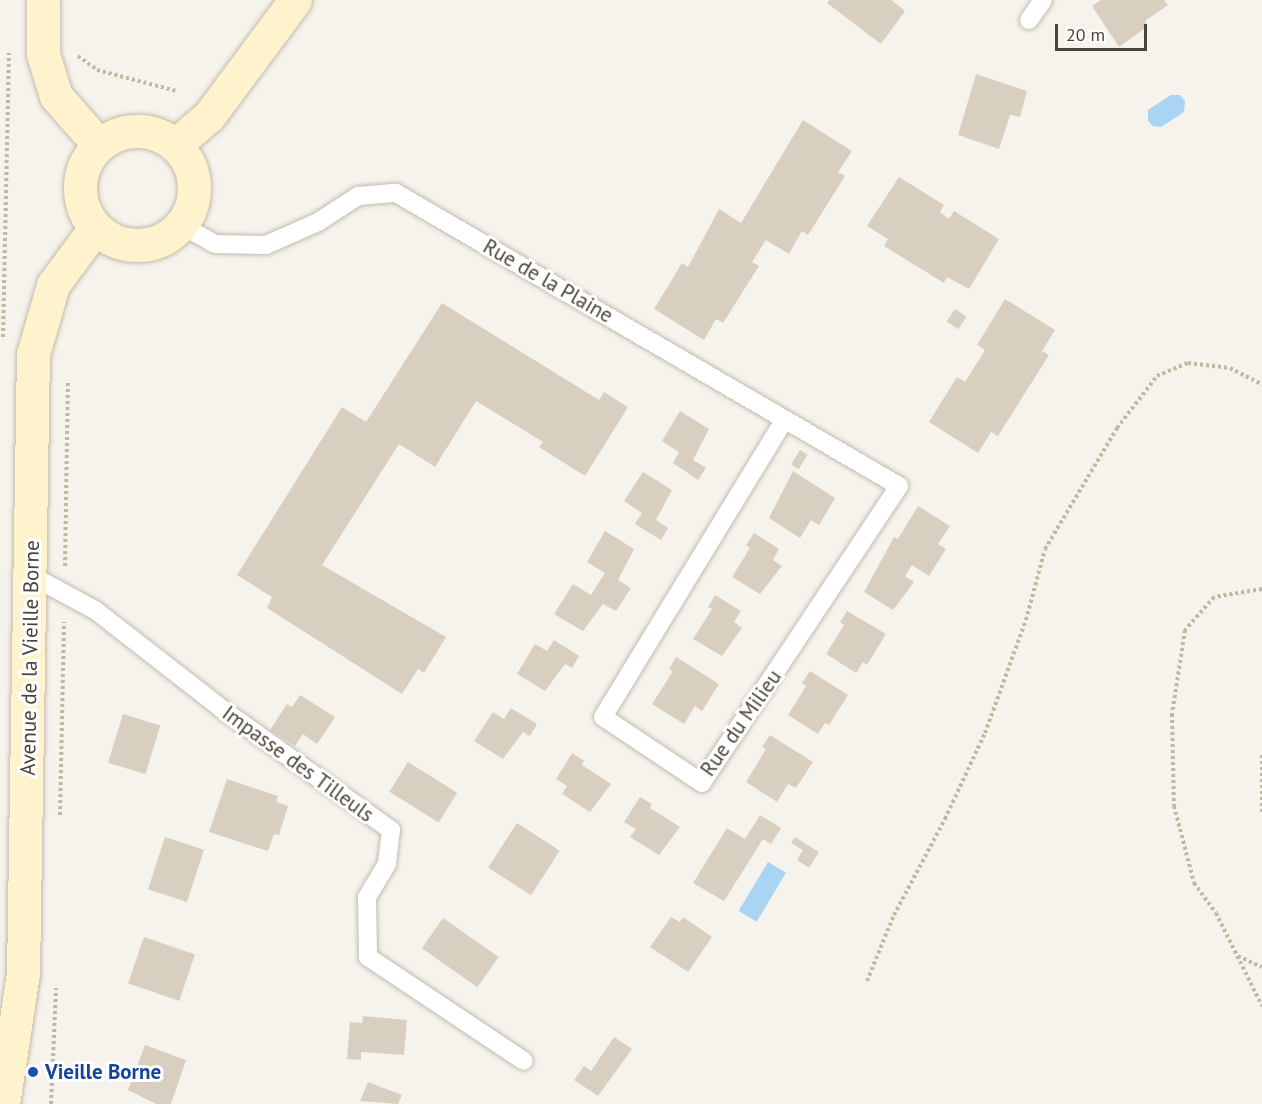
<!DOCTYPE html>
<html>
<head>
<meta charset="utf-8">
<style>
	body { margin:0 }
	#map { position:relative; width:1262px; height:1104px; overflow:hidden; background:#f6f3ec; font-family:"PT Sans",sans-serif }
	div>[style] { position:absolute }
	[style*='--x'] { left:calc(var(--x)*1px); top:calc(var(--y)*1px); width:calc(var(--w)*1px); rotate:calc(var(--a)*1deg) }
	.water>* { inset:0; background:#a9d4f2; transform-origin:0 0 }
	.building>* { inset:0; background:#d8cfc1; transform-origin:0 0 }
	.path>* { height:4px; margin-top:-2px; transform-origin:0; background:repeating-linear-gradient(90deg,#c4b79f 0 3px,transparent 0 6px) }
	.roads { filter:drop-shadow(0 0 2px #c2bbae) drop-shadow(0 0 2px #c2bbae) }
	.lane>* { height:18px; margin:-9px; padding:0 9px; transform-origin:9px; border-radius:9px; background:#fff }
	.secondary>* { height:33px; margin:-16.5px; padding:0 16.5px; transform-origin:16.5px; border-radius:16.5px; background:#fff3cd }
	.secondary>.ring { margin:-16.5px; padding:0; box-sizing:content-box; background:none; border:33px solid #fff3cd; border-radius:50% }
	.dots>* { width:16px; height:16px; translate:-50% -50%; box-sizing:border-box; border:3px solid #fff; border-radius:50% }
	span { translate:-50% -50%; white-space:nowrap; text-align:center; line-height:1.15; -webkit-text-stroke:6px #fff; paint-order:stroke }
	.street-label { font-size:21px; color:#4b4439 }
	.transit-label { font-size:21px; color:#164399; font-weight:700 }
	.left { translate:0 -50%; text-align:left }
	.scale { position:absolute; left:1055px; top:24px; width:92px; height:27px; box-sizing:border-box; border:3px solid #4b4439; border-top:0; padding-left:8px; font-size:18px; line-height:21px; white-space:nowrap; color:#4b4439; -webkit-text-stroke:4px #fff; paint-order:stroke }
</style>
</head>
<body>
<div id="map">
	<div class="water">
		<div style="clip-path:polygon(1171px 95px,1180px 95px,1185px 101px,1184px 112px,1161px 127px,1153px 126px,1148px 121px,1148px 110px)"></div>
		<div style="left:768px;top:862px;width:21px;height:57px;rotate:31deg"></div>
	</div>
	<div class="building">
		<div style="clip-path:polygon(829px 0,891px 0,905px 11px,881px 44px,827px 3px)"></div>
		<div style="clip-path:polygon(1101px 0,1164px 0,1168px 5px,1145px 21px,1148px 26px,1119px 47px,1092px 6px)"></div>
		<div style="clip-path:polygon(976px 74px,1027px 91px,1020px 117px,1010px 115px,999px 149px,958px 135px)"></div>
		<div style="clip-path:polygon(803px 120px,852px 151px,838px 172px,845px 176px,808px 235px,802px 231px,789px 254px,766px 240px,752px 262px,759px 266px,723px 323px,716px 319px,704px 340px,654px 309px,682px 263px,688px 267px,719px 209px,741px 223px)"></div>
		<div style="clip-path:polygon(899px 177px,944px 205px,940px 212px,949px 219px,954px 211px,999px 239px,969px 289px,947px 277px,944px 283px,884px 246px,888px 239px,867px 226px)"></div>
		<div style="clip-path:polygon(1005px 299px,1055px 330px,1042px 351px,1049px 355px,998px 436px,991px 432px,978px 453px,929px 422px,957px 377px,965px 382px,985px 350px,977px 345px)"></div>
		<div style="clip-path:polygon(442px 303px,599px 400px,604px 392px,628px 407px,585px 476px,539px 447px,543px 442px,476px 401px,435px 467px,399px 444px,322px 565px,446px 637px,424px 673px,418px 669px,402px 694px,267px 608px,272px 597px,237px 575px,342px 407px,366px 422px)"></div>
		<div style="left:955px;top:309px;width:14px;height:15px;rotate:34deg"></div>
		<div style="clip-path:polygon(680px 411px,709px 429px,693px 460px,706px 468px,698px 480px,673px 463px,679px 452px,662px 441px)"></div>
		<div style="left:800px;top:450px;width:9px;height:17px;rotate:32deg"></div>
		<div style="clip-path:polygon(793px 471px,835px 498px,819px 525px,811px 520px,800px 538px,769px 518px)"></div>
		<div style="clip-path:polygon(643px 472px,672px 490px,656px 520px,668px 528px,661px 540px,635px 524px,642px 513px,624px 501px)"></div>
		<div style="clip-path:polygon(918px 506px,950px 526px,938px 544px,946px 549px,929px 576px,912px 565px,905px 576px,914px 582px,893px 610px,864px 592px,894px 537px,898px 539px)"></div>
		<div style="clip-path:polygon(605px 531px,634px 549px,618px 580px,631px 588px,616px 611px,603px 604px,583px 631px,554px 614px,573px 584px,591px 595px,605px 573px,587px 562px)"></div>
		<div style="clip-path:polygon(754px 533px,779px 549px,773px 560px,782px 566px,760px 594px,732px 577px,750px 548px,746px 545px)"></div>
		<div style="clip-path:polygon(715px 595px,741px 611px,734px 622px,742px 628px,722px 656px,693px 639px,712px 609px,708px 607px)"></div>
		<div style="clip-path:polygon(847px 611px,886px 634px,867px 665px,863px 662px,856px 673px,826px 654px,844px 625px,840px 622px)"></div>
		<div style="clip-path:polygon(554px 640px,579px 656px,572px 668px,565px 664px,545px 691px,517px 674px,535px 644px,547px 651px)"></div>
		<div style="clip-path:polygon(676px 657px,719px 684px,702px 711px,695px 706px,684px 724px,652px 704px,673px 671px,669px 669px)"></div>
		<div style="clip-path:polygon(810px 671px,848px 695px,829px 725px,825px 723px,818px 734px,788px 715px,806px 686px,802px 683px)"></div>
		<div style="clip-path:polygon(300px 695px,335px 717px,317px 744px,303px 734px,295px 746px,270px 730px,287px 704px,292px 707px)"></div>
		<div style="clip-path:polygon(511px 708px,537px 724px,530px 736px,523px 732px,503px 759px,474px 741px,493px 712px,504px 719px)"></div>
		<div style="left:123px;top:714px;width:39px;height:51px;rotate:17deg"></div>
		<div style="clip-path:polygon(770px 735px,813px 762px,796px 788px,788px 784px,777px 802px,746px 782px,766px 749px,762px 747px)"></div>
		<div style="clip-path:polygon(572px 753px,584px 761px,582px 765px,611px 784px,590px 812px,562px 794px,567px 786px,556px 779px)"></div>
		<div style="left:408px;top:762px;width:58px;height:35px;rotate:32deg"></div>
		<div style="clip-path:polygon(227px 779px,278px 796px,276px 802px,288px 806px,279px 835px,274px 834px,268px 851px,209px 832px)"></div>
		<div style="clip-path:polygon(640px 797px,652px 804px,650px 808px,680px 827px,659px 855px,630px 837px,636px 829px,624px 822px)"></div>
		<div style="clip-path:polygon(760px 815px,781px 828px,771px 844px,763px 839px,724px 901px,693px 883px,727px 828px,745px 839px)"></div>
		<div style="left:517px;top:823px;width:51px;height:53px;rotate:33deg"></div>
		<div style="left:165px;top:837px;width:41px;height:55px;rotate:18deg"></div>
		<div style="clip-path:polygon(795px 837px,819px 852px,809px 868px,797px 860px,803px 850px,791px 843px)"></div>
		<div style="clip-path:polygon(671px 917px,680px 922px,683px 917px,712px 937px,688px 972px,650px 947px)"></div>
		<div style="left:443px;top:918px;width:68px;height:37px;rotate:35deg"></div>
		<div style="left:144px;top:937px;width:54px;height:49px;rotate:19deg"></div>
		<div style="clip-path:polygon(363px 1016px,407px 1020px,404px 1055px,361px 1052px,361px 1060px,347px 1059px,350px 1022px,362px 1023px)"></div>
		<div style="clip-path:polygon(614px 1037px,632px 1049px,598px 1096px,574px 1080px,584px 1066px,591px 1071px)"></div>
		<div style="clip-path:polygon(145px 1045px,186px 1060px,171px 1104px,156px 1104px,128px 1090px)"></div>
		<div style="clip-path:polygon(368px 1082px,402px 1095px,398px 1104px,360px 1101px)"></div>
	</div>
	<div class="path">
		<div style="--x:78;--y:56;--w:24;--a:36"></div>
		<div style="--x:97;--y:70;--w:83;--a:14.7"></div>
		<div style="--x:3;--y:337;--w:284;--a:-88.8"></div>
		<div style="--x:65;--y:566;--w:184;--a:-89.1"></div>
		<div style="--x:1262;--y:589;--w:49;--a:170.5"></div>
		<div style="--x:1214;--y:597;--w:44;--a:131.3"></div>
		<div style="--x:1185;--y:630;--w:85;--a:98.8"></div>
		<div style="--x:1172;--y:714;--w:92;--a:88.8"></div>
		<div style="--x:1174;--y:806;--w:80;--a:75.4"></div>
		<div style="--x:1194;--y:883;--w:37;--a:54"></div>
		<div style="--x:1216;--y:913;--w:104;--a:63.7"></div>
		<div style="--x:1262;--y:755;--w:60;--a:90"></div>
		<div style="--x:60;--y:815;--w:193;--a:-88.8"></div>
		<div style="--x:1238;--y:956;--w:26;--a:25"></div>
		<div style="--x:867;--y:981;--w:71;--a:-67.8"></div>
		<div style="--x:894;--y:915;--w:109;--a:-62"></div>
		<div style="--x:945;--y:819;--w:95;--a:-65.1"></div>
		<div style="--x:985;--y:733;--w:120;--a:-70.1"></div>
		<div style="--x:1026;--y:620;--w:73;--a:-75"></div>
		<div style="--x:1045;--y:549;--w:141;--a:-59.2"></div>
		<div style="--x:1117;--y:428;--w:66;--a:-52.4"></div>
		<div style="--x:1157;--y:376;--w:34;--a:-23"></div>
		<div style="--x:1188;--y:363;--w:42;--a:6.8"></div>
		<div style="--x:1230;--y:368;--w:36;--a:27"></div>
		<div style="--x:51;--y:1104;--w:116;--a:-87.5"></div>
	</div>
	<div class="roads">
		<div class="lane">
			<div style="--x:1029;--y:20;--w:24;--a:-55"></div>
			<div style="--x:181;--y:225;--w:39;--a:29"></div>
			<div style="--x:215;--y:244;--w:51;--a:1.1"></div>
			<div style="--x:266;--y:245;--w:57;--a:-23.9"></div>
			<div style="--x:318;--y:222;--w:48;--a:-33"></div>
			<div style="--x:358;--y:196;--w:38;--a:-5"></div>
			<div style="--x:396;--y:193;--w:582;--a:30.22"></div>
			<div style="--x:899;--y:486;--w:356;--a:123.6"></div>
			<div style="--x:702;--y:783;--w:119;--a:-146.3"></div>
			<div style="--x:603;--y:717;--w:348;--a:-58.6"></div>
			<div style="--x:32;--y:576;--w:72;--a:28.4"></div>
			<div style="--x:95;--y:610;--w:161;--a:37.9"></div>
			<div style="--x:222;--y:709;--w:208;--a:35.6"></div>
			<div style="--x:391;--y:830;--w:34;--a:97"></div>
			<div style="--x:387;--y:864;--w:39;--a:121"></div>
			<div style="--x:367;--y:897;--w:60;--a:89"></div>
			<div style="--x:368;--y:957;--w:187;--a:33.7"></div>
		</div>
		<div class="secondary">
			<div style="--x:43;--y:0;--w:54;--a:90"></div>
			<div style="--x:43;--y:54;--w:44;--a:72.8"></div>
			<div style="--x:56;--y:96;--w:65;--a:48.7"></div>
			<div class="ring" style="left:80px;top:131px;width:81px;height:81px"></div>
			<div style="--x:175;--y:145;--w:45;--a:-40.5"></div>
			<div style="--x:209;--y:116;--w:144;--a:-53.4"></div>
			<div style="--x:3;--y:1104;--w:132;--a:-81.3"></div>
			<div style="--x:23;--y:974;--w:620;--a:-89.08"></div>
			<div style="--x:33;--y:354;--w:72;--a:-73.8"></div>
			<div style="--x:53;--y:285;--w:71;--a:-53.6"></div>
		</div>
	</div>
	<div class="dots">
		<div style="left:33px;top:1072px;background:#1a4fb4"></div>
	</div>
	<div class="street-label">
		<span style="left:548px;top:281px;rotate:30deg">Rue de la Plaine</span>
		<span style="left:30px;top:658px;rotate:-89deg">Avenue de la Vieille Borne</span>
		<span style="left:741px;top:723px;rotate:-55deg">Rue du Milieu</span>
		<span style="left:298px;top:764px;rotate:36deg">Impasse des Tilleuls</span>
	</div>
	<div class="transit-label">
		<span class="left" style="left:45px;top:1072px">Vieille Borne</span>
	</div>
	<div class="scale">20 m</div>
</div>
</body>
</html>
